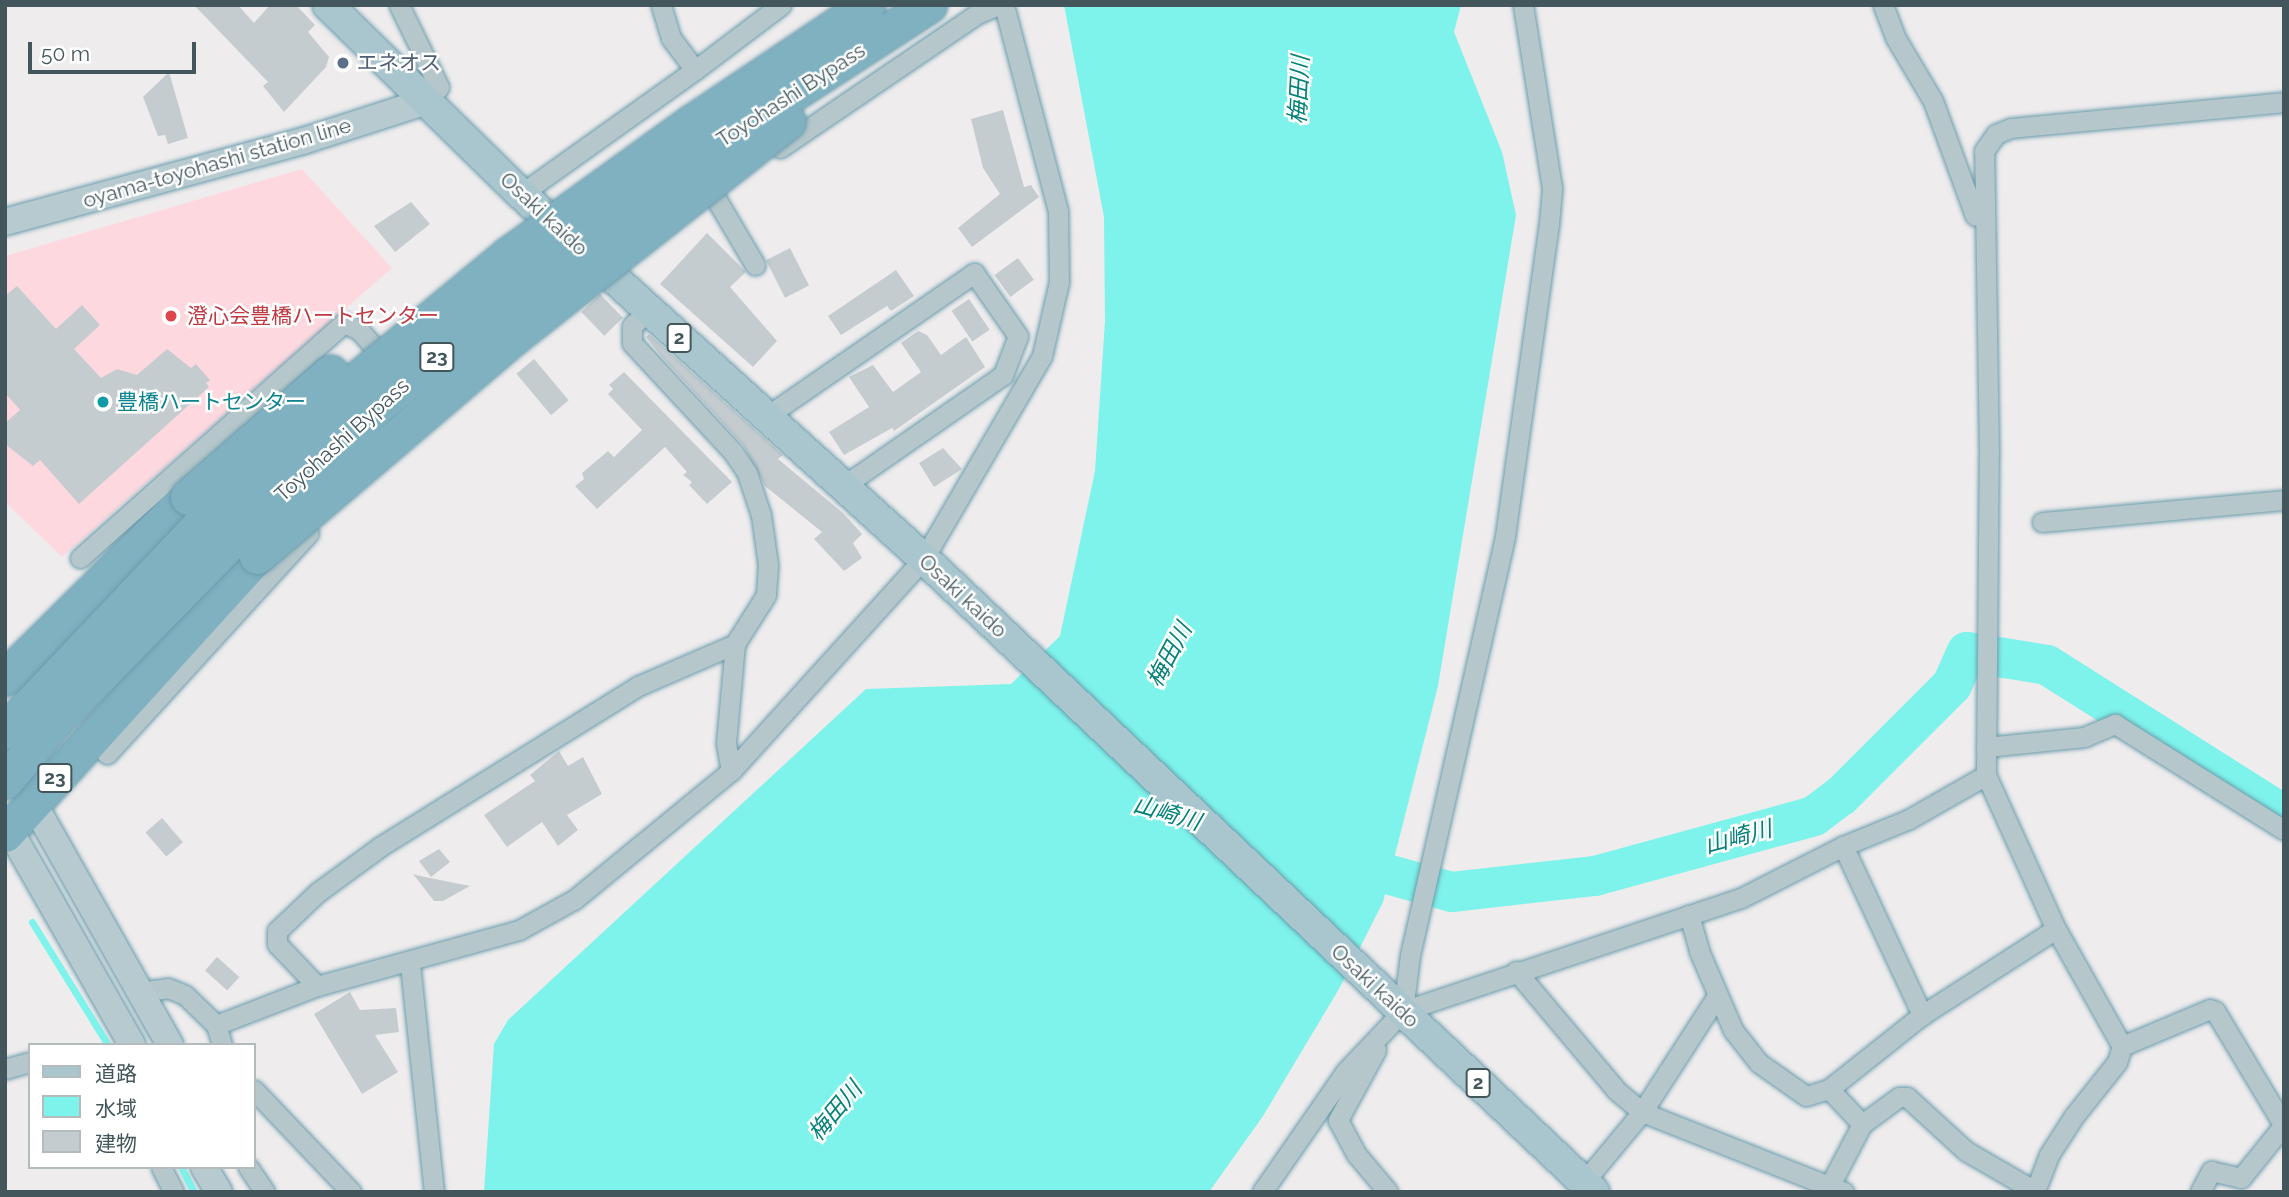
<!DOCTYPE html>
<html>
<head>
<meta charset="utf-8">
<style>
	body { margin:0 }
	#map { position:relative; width:2289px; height:1197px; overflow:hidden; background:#efeced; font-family:Raleway,"Noto Sans JP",sans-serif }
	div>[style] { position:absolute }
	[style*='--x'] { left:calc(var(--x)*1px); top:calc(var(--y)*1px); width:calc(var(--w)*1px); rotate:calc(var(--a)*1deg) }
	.medical>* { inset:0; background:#fdd9df }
	.water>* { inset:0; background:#7ef3eb }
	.stream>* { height:7px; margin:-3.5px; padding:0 3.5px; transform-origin:3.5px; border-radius:3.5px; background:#7ef3eb }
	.river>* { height:40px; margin:-20px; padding:0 20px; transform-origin:20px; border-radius:20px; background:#7ef3eb }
	.building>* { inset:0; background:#c5ccd0; transform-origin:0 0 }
	.roads { filter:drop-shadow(0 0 2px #6a9cac) drop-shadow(0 0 2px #6a9cac) }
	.street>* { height:19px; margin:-9.5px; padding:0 9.5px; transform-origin:9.5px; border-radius:9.5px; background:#b6c7cb }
	.secondary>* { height:26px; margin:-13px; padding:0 13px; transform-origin:13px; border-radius:13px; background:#b6cad0 }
	.primary>* { height:30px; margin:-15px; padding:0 15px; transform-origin:15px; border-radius:15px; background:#a9c6ce }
	.highway>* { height:35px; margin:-17.5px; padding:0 17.5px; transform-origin:17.5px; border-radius:17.5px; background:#7fb1c1 }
	.bridges { filter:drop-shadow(0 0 2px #6a9cac) drop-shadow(0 0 2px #6a9cac) }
	.highway-bridge>* { height:35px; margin:-17.5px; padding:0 17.5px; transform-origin:17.5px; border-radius:17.5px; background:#7fb1c1 }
	.dots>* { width:19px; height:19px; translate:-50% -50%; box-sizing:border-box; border:4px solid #fff; border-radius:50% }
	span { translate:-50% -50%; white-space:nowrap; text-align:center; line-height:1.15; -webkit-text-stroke:5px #fff; paint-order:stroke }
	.shield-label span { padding:2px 5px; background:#fff; border:2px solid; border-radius:5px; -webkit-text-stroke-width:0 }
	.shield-label { font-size:19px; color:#43565b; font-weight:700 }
	.service-label { font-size:21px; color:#4e5e75 }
	.left { translate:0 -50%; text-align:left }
	.street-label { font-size:21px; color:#43565b }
	.health-label { font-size:21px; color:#be3a42 }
	.culture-label { font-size:21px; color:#0d838f }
	.water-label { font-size:23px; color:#058179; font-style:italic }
	.frame { position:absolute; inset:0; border:7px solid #43565b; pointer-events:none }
	.legend { position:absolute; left:28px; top:1043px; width:228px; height:126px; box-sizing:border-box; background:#fff; border:2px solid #b4bbbd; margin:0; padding:9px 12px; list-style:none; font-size:21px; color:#43565b }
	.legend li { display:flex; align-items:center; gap:14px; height:35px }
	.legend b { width:35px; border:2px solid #b4bbbd }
	.scale { position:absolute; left:28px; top:42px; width:168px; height:32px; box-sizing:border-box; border:4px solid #43565b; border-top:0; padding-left:9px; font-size:21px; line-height:24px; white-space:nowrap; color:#43565b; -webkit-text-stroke:5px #fff; paint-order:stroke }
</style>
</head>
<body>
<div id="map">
	<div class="medical">
		<div style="clip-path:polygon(302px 169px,392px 268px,62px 557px,5px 502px,5px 256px)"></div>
	</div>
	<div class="water">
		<div style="clip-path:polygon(1064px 5px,1461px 5px,1454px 32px,1502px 152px,1516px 215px,1438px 686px,1383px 902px,1339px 989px,1263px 1116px,1209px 1192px,484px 1192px,494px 1044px,508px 1020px,866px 689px,1011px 684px,1060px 636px,1095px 471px,1105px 321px,1104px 217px)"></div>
	</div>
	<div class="stream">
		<div style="--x:32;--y:922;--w:145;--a:58.3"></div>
		<div style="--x:181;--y:1167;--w:28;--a:63"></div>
	</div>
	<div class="river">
		<div style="--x:1340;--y:861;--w:116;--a:15.5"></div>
		<div style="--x:1452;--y:892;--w:144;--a:-6.4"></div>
		<div style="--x:1595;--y:876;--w:227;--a:-15.3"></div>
		<div style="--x:1814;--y:816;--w:34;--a:-37"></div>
		<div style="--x:1841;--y:796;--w:157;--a:-45"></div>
		<div style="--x:1952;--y:685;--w:36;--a:-66"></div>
		<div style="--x:1967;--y:652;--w:81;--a:9.2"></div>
		<div style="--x:2047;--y:665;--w:280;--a:32.3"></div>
	</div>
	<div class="building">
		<div style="clip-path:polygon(194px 5px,238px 5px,254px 23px,270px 5px,296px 5px,315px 25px,308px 32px,329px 57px,326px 67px,284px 112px,263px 86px,268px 82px)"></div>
		<div style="clip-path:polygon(169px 72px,188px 138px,168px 144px,165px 135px,158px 136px,143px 97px)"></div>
		<div style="clip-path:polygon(1003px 110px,1024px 187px,1031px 185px,1039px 197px,972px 247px,958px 228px,1000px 194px,983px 168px,971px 119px)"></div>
		<div style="clip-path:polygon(411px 202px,430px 224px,395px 252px,374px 226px)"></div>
		<div style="clip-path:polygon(707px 233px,746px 272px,730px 287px,777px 341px,753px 367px,660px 284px)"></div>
		<div style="left:790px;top:248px;width:42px;height:27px;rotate:63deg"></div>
		<div style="left:1018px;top:258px;width:27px;height:29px;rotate:54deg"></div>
		<div style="clip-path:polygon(896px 270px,914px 296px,891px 311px,887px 306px,841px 335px,828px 316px)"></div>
		<div style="clip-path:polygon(17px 286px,56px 329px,82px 305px,100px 325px,74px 349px,101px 378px,117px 369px,137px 375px,167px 349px,191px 368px,196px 364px,210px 380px,206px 383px,209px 387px,79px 504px,40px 460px,33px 466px,5px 444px,5px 423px,20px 410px,5px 393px,5px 296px)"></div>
		<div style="left:600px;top:294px;width:33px;height:26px;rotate:46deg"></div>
		<div style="left:969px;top:299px;width:37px;height:21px;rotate:56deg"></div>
		<div style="clip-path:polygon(918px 331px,927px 335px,941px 355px,966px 337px,985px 367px,894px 431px,892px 428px,844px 455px,829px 432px,869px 407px,849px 377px,873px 365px,893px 392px,921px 372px,901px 343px)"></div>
		<div style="clip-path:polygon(649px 334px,783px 455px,778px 459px,843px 513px,862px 534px,853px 543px,862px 558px,844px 571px,814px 539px,822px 532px,765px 486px,743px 445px,662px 357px,646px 337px)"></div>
		<div style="left:534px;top:359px;width:54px;height:23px;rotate:50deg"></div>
		<div style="clip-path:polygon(624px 372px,732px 482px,707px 504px,689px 485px,692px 482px,683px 475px,687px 472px,665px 447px,597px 509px,575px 486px,584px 479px,582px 473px,608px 451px,614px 457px,642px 430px,608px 394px,613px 389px,609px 385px)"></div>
		<div style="clip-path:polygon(943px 448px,962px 469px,934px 487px,919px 463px)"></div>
		<div style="clip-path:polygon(559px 751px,568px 766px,583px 757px,602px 794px,567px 815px,578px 830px,558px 846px,542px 822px,507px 847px,484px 815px,535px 781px,530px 775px)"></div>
		<div style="left:162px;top:818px;width:32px;height:22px;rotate:49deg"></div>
		<div style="clip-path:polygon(439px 849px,450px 862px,431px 877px,419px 861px)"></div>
		<div style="clip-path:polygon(413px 874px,420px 876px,470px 886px,443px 901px,434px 901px)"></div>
		<div style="left:217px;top:957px;width:30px;height:18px;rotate:42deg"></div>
		<div style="clip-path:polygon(350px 992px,360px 1010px,396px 1008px,399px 1032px,375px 1035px,398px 1072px,362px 1094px,314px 1014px)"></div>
	</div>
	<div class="roads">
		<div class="street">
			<div style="--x:399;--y:5;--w:91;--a:64"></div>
			<div style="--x:439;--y:87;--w:18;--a:131"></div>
			<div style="--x:1883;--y:5;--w:34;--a:69"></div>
			<div style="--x:1895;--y:37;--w:74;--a:59.3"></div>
			<div style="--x:1933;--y:101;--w:122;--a:69.9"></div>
			<div style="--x:695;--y:70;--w:108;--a:-37.1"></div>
			<div style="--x:780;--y:148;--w:238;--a:-34.2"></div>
			<div style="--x:977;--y:14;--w:23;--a:-23"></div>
			<div style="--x:521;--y:194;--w:214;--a:-35.5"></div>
			<div style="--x:695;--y:70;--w:40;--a:-127"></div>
			<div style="--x:671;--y:38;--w:34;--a:-107"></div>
			<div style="--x:715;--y:197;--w:79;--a:59.5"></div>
			<div style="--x:649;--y:310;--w:23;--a:137"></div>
			<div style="--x:632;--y:326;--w:17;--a:90"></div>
			<div style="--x:632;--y:343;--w:149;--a:47.2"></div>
			<div style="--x:733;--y:452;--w:25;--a:56"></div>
			<div style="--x:747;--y:473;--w:44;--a:71.6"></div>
			<div style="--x:761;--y:515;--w:50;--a:82"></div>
			<div style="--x:768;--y:565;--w:30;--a:94"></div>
			<div style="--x:766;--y:595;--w:58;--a:122.3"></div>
			<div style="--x:735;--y:644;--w:99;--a:95.2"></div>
			<div style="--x:726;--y:743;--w:28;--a:80"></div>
			<div style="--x:767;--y:416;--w:252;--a:-34.6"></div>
			<div style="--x:974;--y:273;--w:77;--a:55.1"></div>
			<div style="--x:1018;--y:336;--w:42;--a:111"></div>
			<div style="--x:1003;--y:375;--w:195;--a:145.2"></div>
			<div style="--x:2042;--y:522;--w:243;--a:-5.2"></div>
			<div style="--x:80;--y:558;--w:353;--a:-41.7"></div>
			<div style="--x:344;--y:323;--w:17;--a:25"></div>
			<div style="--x:359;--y:330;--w:47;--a:48.5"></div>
			<div style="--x:1986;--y:747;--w:99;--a:-5.8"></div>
			<div style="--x:2084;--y:737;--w:34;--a:-23"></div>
			<div style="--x:2115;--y:724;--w:199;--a:32.1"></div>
			<div style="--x:107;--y:754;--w:299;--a:-47.6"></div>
			<div style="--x:1986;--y:775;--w:169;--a:65.6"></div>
			<div style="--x:2056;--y:929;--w:134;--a:60.6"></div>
			<div style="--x:2122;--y:1046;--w:17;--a:107"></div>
			<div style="--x:2117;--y:1062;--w:69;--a:128.5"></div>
			<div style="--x:2074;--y:1116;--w:46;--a:122.7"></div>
			<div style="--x:2049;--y:1155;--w:40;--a:111"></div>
			<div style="--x:1843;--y:846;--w:187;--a:64.9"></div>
			<div style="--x:1689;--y:915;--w:37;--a:74"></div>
			<div style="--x:1699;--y:951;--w:86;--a:66.7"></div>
			<div style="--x:1733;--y:1030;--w:42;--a:51.8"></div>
			<div style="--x:1759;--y:1063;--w:57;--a:35.1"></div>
			<div style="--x:1806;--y:1096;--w:24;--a:-17"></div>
			<div style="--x:1829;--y:1089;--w:119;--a:-38.5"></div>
			<div style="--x:1922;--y:1015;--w:159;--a:-32.7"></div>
			<div style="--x:410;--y:964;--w:229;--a:84"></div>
			<div style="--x:1516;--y:971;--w:157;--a:49.9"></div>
			<div style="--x:1617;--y:1091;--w:33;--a:40"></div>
			<div style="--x:1642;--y:1112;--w:217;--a:21.6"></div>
			<div style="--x:317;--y:986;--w:58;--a:-133.6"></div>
			<div style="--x:277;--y:944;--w:13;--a:-90"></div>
			<div style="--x:277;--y:931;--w:57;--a:-43.6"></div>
			<div style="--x:318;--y:892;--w:78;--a:-36.1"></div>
			<div style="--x:381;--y:846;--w:303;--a:-31.9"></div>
			<div style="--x:638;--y:686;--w:106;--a:-23.4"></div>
			<div style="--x:137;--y:992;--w:31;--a:-7"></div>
			<div style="--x:168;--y:988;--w:18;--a:22"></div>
			<div style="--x:185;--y:995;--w:43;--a:44.1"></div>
			<div style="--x:216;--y:1025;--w:21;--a:73"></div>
			<div style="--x:1403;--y:1011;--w:56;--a:-82.9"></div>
			<div style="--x:1410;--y:955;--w:430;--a:-77.2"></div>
			<div style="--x:1505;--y:536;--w:315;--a:-82"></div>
			<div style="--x:1549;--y:224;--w:36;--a:-85"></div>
			<div style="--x:1552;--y:188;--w:185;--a:-99"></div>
			<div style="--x:216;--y:1025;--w:108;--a:-21.1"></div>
			<div style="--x:317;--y:986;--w:210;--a:-15.5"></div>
			<div style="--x:519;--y:930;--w:64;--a:-29"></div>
			<div style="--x:575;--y:899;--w:202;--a:-39.4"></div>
			<div style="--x:731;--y:771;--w:287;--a:-47.8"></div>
			<div style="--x:924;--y:558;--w:234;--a:-59.7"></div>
			<div style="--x:1042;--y:356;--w:76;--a:-77.1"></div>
			<div style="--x:1059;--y:282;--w:71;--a:-90.8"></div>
			<div style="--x:1058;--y:211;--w:213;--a:-104.7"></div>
			<div style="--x:2122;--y:1046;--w:95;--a:-22.8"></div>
			<div style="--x:2210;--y:1009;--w:5;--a:22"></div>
			<div style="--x:2215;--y:1011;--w:134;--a:59"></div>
			<div style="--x:1376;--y:1050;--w:80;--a:118.5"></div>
			<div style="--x:1338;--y:1120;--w:40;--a:62"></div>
			<div style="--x:1357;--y:1155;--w:48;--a:50"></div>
			<div style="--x:5;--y:1069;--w:26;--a:-16"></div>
			<div style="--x:1829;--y:1089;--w:48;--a:46.7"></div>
			<div style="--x:254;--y:1090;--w:141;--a:46.4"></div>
			<div style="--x:161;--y:1167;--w:28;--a:63"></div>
			<div style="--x:248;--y:1167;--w:30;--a:56"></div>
			<div style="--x:1583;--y:1183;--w:92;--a:-50.3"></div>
			<div style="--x:1642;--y:1112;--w:138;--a:-57.1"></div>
			<div style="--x:1829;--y:1187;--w:71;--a:-62.4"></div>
			<div style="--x:1862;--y:1124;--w:46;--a:-36.1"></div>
			<div style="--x:1899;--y:1097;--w:8;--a:0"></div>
			<div style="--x:1907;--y:1097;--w:80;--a:42.5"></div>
			<div style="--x:1966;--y:1151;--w:80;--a:30.1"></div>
			<div style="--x:1262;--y:1192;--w:147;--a:-55.2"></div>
			<div style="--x:1346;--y:1071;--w:83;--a:-46.5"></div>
			<div style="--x:1403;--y:1011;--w:356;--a:-18.5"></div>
			<div style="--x:1741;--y:898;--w:114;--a:-27"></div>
			<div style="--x:1843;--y:846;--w:71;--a:-22.2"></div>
			<div style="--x:1909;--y:819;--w:89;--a:-29.7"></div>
			<div style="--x:1986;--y:775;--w:318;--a:-89.5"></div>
			<div style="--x:1989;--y:457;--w:306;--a:-90.9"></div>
			<div style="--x:1984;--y:151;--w:21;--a:-55"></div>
			<div style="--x:1996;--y:134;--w:16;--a:-22"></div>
			<div style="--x:2011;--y:128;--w:274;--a:-5.4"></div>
			<div style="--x:2200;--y:1192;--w:24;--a:-62"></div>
			<div style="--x:2211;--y:1171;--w:31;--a:13"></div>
			<div style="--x:2241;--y:1178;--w:67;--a:-51.1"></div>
		</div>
		<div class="secondary">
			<div style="--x:5;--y:222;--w:309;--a:-15.2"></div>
			<div style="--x:303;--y:141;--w:130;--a:-17.9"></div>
			<div style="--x:32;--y:801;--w:280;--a:60.5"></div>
			<div style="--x:9;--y:829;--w:249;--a:60.3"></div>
			<div style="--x:204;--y:1167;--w:29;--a:59"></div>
		</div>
		<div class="primary">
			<div style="--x:328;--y:5;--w:270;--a:44.4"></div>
			<div style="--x:521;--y:194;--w:559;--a:42.17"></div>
			<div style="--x:935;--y:569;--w:907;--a:43.39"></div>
		</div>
		<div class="highway">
			<div style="--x:5;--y:678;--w:257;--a:-44.7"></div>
			<div style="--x:5;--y:834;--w:375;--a:-47.8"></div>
		</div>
	</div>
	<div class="bridges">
		<div class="highway-bridge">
			<div style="--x:188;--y:497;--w:189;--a:-41.1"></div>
			<div style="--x:257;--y:556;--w:339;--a:-40.5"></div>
			<div style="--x:515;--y:336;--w:347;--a:-38.2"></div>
			<div style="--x:5;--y:731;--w:296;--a:-46.6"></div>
			<div style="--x:208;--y:516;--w:200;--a:-42.6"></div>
			<div style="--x:355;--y:381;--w:198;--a:-39.5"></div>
			<div style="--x:508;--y:255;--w:226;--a:-35.8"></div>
			<div style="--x:691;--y:123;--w:212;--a:-33.8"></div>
			<div style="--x:5;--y:781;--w:77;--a:-50.3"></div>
			<div style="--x:54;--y:722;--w:255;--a:-45.6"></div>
			<div style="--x:232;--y:540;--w:200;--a:-42.6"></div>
			<div style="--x:379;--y:405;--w:188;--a:-39.2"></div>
			<div style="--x:525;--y:286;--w:231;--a:-36.9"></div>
			<div style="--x:710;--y:147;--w:261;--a:-33"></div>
		</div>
	</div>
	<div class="dots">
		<div style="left:343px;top:63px;background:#5c6f8a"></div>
		<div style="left:171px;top:316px;background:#e0444e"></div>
		<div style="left:103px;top:402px;background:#0f9aa8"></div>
	</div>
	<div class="shield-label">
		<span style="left:679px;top:338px">2</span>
		<span style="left:437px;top:357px">23</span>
		<span style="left:55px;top:778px">23</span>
		<span style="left:1478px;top:1083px">2</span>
	</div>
	<div class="service-label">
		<span class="left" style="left:357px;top:63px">エネオス</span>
	</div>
	<div class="street-label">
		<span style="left:791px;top:95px;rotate:-33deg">Toyohashi Bypass</span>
		<span style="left:217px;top:163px;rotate:-16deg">oyama-toyohashi station line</span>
		<span style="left:544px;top:214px;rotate:43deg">Osaki kaido</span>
		<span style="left:342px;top:440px;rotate:-42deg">Toyohashi Bypass</span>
		<span style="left:963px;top:596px;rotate:43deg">Osaki kaido</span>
		<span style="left:1375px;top:986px;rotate:43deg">Osaki kaido</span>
	</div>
	<div class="health-label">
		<span class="left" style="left:187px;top:316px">澄心会豊橋ハートセンター</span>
	</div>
	<div class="culture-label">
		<span class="left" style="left:117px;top:402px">豊橋ハートセンター</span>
	</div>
	<div class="water-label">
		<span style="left:1299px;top:90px;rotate:-87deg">梅田川</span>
		<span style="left:1169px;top:655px;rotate:-62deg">梅田川</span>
		<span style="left:1167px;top:813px;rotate:16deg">山崎川</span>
		<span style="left:1738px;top:837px;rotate:-15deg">山崎川</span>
		<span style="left:835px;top:1111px;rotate:-50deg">梅田川</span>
	</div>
	<div class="frame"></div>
	<ul class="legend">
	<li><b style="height:9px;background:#a9c6ce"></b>道路</li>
	<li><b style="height:19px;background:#7ef3eb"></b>水域</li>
	<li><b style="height:19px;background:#c5ccd0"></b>建物</li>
	</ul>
	<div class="scale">50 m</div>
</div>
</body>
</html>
